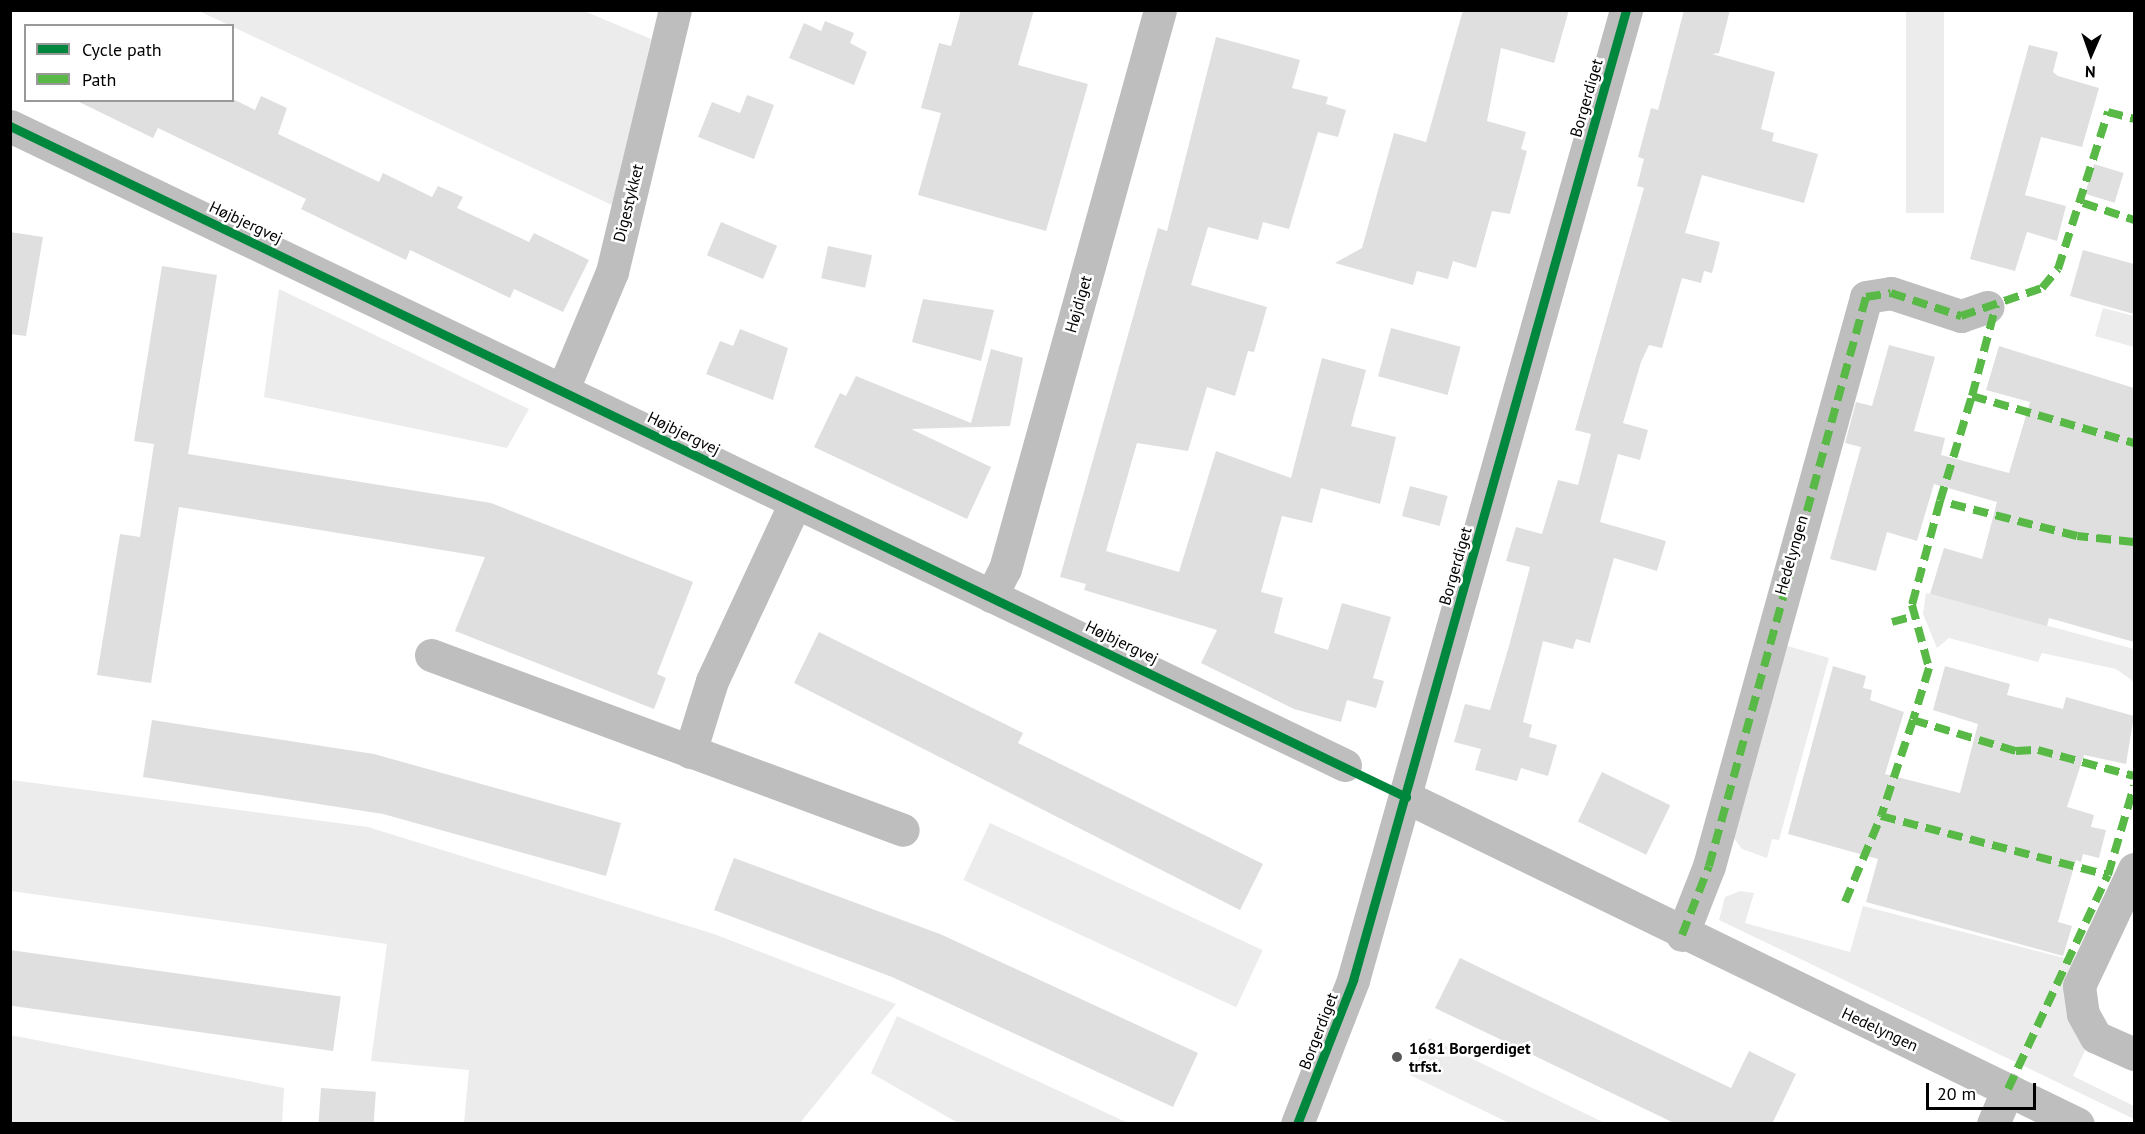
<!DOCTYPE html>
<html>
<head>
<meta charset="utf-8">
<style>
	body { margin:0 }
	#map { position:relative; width:2145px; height:1134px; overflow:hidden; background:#fff; font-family:"PT Sans",sans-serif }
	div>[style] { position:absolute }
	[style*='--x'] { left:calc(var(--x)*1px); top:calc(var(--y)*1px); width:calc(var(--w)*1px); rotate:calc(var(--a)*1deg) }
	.green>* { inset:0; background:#ececec; transform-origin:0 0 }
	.building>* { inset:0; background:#dfdfdf; transform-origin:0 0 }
	.minor>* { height:33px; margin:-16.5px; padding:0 16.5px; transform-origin:16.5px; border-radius:16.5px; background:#bebebe }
	.quiet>* { height:8px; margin-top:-4px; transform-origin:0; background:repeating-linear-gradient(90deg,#58b947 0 15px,transparent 0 23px) }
	.cycleway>* { height:9px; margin:-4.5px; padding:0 4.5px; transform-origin:4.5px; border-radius:4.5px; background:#00873e }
	.dots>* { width:16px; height:16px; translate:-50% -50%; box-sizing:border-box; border:3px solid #fff; border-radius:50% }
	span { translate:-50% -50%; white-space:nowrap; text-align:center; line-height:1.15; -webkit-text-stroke:5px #fff; paint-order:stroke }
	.street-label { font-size:16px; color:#000 }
	.poi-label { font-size:16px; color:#000; font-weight:700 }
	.left { translate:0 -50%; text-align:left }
	.frame { position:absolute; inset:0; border:12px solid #000; pointer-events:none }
	.legend { position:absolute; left:24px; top:24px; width:210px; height:78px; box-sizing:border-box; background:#fff; border:2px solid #999; margin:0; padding:8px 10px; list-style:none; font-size:18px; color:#000 }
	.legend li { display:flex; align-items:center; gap:12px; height:30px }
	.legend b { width:30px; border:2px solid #999 }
	.north { position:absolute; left:2061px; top:24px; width:60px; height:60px; -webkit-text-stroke:4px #fff; paint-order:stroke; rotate:182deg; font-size:16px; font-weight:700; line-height:24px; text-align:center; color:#000 }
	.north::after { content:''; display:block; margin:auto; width:21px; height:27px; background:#000; clip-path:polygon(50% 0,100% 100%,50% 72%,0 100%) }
	.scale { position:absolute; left:1926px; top:1083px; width:110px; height:27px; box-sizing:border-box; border:3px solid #000; border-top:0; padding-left:8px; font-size:18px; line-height:21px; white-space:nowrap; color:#000; -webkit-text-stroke:4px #fff; paint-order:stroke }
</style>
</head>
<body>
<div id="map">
	<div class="green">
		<div style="clip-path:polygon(199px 11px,584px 11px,651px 39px,614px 206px)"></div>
		<div style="left:1906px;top:11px;width:38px;height:202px"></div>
		<div style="clip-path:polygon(279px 289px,529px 409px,507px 448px,264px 397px)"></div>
		<div style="clip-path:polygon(2103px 308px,2134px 316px,2134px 347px,2095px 336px)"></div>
		<div style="clip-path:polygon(1926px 593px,2134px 649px,2134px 682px,2116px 669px,2042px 653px,2038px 662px,1949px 638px,1937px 648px,1923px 614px)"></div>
		<div style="clip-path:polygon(1784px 645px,1829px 658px,1779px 840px,1772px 839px,1767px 858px,1742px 849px,1730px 833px)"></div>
		<div style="clip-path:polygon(11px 780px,368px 827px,714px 934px,896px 1004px,800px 1123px,464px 1123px,469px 1070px,371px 1061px,387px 944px,11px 891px)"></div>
		<div style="left:990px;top:823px;width:301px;height:63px;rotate:25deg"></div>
		<div style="clip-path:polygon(1740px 891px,1754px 893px,1745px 923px,1850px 952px,1863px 906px,2076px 961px,2087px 1046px,2073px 1076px,2134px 1106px,2134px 1119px,1719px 920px,1725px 897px)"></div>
		<div style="clip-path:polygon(897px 1016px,1128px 1123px,958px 1123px,871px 1073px)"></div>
		<div style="clip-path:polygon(10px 1035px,284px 1088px,282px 1123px,11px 1123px)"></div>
		<div style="clip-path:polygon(1429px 1038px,1605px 1123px,1509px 1123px,1410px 1075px)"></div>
	</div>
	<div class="building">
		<div style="clip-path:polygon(961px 10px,1034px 10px,1018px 65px,1088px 84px,1046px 231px,918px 195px,941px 113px,921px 108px,939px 43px,951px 46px)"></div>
		<div style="clip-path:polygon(1463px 10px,1569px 10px,1554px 63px,1501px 48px,1487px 121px,1526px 132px,1521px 149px,1527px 151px,1510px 214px,1492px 211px,1476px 268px,1453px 261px,1448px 279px,1417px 271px,1413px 285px,1335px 263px,1362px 248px,1394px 133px,1426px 142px)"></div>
		<div style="clip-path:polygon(1684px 10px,1730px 10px,1719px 53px,1712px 54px,1775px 72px,1761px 129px,1774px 133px,1772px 141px,1818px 154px,1804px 203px,1702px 175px,1685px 233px,1720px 242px,1712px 273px,1704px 271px,1701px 283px,1682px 278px,1662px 348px,1649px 345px,1641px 362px,1623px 423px,1648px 430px,1640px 460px,1618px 454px,1600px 522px,1666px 541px,1657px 571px,1614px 558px,1590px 643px,1576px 639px,1573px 649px,1543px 641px,1523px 722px,1532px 725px,1529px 737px,1557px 745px,1548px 776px,1521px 768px,1517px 781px,1475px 770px,1481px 749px,1454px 742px,1465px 704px,1490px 710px,1509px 646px,1530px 567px,1506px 561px,1516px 527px,1542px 534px,1558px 480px,1578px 485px,1591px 434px,1575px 430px,1644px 188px,1637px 186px,1644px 159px,1638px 157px,1651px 108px,1658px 110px)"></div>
		<div style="clip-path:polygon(825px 21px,854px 33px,850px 43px,867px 52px,854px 85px,789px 58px,804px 23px,821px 31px)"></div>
		<div style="clip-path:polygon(1216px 37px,1300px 60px,1292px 88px,1328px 97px,1326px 104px,1346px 110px,1338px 137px,1318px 132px,1289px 229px,1263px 222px,1258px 240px,1208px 227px,1191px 285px,1267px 307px,1254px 352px,1248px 351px,1235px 396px,1207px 387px,1188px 451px,1137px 443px,1106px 551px,1179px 572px,1216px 451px,1291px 478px,1322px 358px,1366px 370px,1351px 426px,1396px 437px,1380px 504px,1321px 488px,1312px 523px,1282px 516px,1261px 592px,1283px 598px,1274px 633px,1328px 650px,1342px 603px,1391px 617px,1373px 678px,1384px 681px,1376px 708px,1347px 700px,1341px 722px,1294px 709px,1201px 663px,1217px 630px,1084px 590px,1086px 584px,1060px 577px,1158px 228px,1167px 231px)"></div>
		<div style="clip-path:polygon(2029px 45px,2058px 52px,2053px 72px,2058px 76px,2099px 88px,2082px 147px,2041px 137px,2025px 195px,2066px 206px,2057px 241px,2027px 232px,2015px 271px,1970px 259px)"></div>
		<div style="clip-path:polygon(747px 95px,774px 105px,754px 159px,698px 137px,712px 102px,740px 113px)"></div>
		<div style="clip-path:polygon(261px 96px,287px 108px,278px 134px,379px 182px,383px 173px,432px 197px,438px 186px,463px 197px,457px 208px,529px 242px,534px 233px,589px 260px,563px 312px,514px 289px,510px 298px,410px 250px,406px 260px,301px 209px,306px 199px,158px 128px,153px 138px,75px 100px,235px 100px,255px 110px)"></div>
		<div style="left:2094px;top:164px;width:31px;height:31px;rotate:17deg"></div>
		<div style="left:721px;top:222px;width:61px;height:36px;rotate:23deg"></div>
		<div style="clip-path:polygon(10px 232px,43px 237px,26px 336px,10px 334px)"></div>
		<div style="left:828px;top:246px;width:45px;height:33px;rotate:12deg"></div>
		<div style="clip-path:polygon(2083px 250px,2134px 264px,2134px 314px,2070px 296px)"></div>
		<div style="clip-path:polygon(162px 266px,217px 275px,188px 454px,491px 503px,693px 582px,657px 674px,666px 678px,654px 709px,455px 631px,485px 557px,179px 507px,151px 683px,97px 675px,120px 534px,140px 537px,154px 444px,134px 441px)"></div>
		<div style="clip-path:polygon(923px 299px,994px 310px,981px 361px,912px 342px)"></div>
		<div style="left:1391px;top:328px;width:72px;height:50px;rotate:15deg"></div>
		<div style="clip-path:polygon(740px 329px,788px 348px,773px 400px,706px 374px,720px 341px,733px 346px)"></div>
		<div style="clip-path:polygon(1889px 345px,1935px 357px,1914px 431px,1945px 438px,1941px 455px,2009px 473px,2030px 402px,1986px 390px,1999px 346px,2134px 388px,2134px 642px,2049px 618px,2047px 626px,1930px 594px,1944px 548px,1982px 559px,1997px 502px,1934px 484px,1917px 541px,1887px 532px,1876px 571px,1830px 559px,1861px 447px,1845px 443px,1856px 402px,1872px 406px)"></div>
		<div style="clip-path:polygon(991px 349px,1023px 358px,1010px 426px,911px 429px,991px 467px,967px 519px,814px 447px,840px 393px,846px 396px,856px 376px,971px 423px)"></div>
		<div style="left:1410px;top:486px;width:39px;height:31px;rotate:15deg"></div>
		<div style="clip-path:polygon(819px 632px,1023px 733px,1018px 743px,1263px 864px,1240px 910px,794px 683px)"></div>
		<div style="clip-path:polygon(1833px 666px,1866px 676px,1863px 688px,1872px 690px,1870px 700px,1904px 712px,1885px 774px,1960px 793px,1978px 724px,1933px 710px,1945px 666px,2010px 684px,2007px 695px,2063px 709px,2066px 697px,2134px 716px,2126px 764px,2084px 755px,2067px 807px,2094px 815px,2091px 827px,2106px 830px,2099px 858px,2083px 854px,2081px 862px,2076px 860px,2058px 922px,2072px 926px,2063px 956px,1866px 902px,1878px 859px,1788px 834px)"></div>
		<div style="clip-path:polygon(152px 720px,374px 754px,621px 823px,606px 876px,383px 814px,143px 777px)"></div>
		<div style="left:1602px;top:772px;width:76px;height:55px;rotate:26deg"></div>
		<div style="clip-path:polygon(734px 858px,940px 934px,1198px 1053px,1173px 1107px,892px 977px,714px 910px)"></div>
		<div style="left:10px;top:950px;width:334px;height:55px;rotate:8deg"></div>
		<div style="clip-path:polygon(1460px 958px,1731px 1088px,1749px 1051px,1796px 1074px,1772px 1124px,1676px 1124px,1435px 1008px)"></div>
		<div style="left:321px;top:1088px;width:55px;height:36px;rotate:4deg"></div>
	</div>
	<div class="minor">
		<div style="--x:10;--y:126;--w:1480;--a:25.58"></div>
		<div style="--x:563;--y:389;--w:127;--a:-67.3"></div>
		<div style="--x:612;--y:272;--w:269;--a:-76.5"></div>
		<div style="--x:991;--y:596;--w:30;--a:-63"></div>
		<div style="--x:1005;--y:569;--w:580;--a:-74.5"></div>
		<div style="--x:431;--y:655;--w:503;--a:20.34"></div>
		<div style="--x:690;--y:752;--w:74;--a:-72.8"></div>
		<div style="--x:712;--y:681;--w:194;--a:-65"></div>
		<div style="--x:1406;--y:797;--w:747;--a:25.95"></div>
		<div style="--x:2134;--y:869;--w:129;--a:115.2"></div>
		<div style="--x:2079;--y:986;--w:28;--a:82"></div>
		<div style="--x:2083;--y:1014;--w:26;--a:61"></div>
		<div style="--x:2096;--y:1037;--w:42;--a:24.1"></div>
		<div style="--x:1682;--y:935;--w:74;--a:-68.6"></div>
		<div style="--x:1709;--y:866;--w:590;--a:-74.57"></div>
		<div style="--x:1866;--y:297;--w:25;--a:-9"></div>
		<div style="--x:1891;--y:293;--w:74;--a:18.2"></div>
		<div style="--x:1961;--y:316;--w:28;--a:-19"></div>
		<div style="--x:1297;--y:1124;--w:155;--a:-68.7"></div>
		<div style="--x:1353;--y:980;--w:1008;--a:-74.28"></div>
		<div style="--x:1993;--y:1124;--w:38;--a:-67"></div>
	</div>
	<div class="quiet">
		<div style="--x:2083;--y:203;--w:54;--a:18.4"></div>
		<div style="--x:1972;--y:396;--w:94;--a:-75.2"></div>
		<div style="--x:1940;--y:501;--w:110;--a:-73.1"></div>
		<div style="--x:1972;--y:396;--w:169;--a:16.2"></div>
		<div style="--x:2134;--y:542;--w:57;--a:-174"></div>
		<div style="--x:2077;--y:536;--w:141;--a:-165.7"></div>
		<div style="--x:1940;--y:501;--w:108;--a:105.1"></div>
		<div style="--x:1912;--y:605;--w:65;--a:74.9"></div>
		<div style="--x:1929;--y:668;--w:54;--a:107.1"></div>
		<div style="--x:1913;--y:720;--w:108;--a:16.8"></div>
		<div style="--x:2016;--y:751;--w:22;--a:-3"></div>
		<div style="--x:2038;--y:750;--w:99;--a:15.2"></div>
		<div style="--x:1892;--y:622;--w:24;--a:-15"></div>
		<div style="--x:1913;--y:720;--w:101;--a:108.4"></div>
		<div style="--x:1881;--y:816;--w:235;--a:14.6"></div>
		<div style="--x:1845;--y:902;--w:93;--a:-67.3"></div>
		<div style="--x:1682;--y:935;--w:74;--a:-68.6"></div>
		<div style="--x:1709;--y:866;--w:590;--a:-74.57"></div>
		<div style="--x:1866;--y:297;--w:25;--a:-9"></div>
		<div style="--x:1891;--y:293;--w:74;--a:18.2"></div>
		<div style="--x:1961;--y:316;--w:86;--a:-19.1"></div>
		<div style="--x:2042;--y:288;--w:25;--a:-50"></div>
		<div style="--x:2058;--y:269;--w:165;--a:-72.3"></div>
		<div style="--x:2108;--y:112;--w:27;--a:15"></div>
		<div style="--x:2008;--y:1089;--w:236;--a:-65"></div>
		<div style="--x:2108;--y:875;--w:93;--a:-73.7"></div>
	</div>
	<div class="cycleway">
		<div style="--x:10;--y:126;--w:1549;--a:25.67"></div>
		<div style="--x:1297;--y:1124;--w:155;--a:-68.7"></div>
		<div style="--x:1353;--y:980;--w:1008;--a:-74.28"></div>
	</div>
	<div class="dots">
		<div style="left:1397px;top:1057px;background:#595959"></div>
	</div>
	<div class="street-label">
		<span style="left:1586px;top:98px;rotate:-74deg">Borgerdiget</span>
		<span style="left:628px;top:203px;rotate:-76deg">Digestykket</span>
		<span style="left:246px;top:222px;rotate:25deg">Højbjergvej</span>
		<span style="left:1078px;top:304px;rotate:-74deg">Højdiget</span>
		<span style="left:684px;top:433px;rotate:26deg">Højbjergvej</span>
		<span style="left:1791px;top:555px;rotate:-74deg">Hedelyngen</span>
		<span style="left:1455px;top:566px;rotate:-74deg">Borgerdiget</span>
		<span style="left:1122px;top:642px;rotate:26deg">Højbjergvej</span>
		<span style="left:1880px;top:1029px;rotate:25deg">Hedelyngen</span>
		<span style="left:1318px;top:1031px;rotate:-69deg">Borgerdiget</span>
	</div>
	<div class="poi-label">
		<span class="left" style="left:1409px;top:1057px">1681 Borgerdiget<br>trfst.</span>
	</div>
	<div class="frame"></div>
	<ul class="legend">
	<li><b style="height:8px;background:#00873e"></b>Cycle path</li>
	<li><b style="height:8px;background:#58b947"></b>Path</li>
	</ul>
	<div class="north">N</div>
	<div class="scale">20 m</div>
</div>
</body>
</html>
